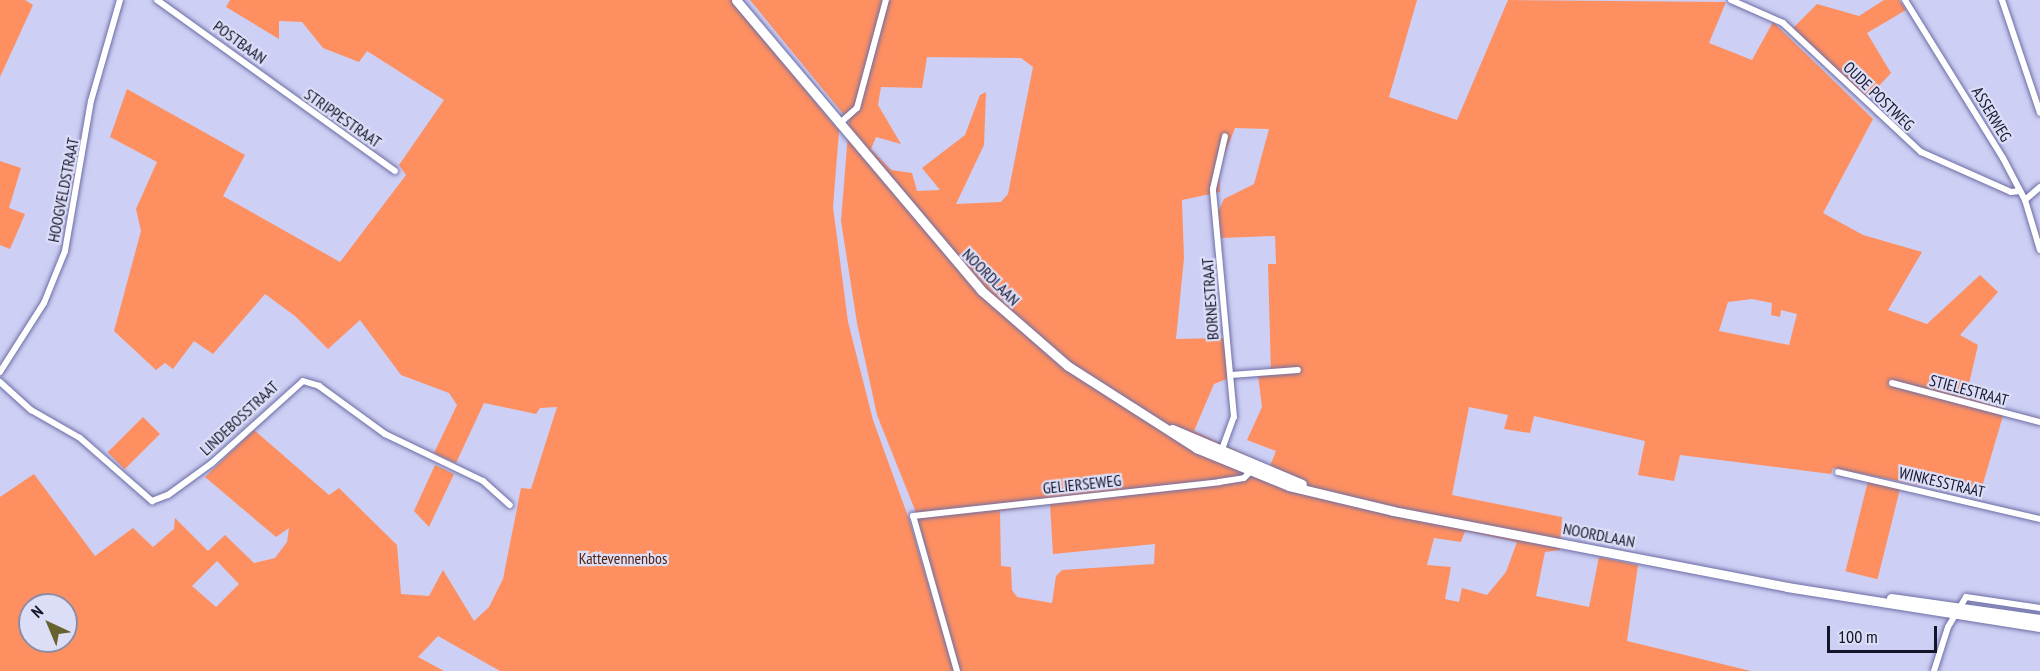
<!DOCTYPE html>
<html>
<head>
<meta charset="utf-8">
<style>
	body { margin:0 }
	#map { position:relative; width:2040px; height:671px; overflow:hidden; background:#cdcff4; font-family:"PT Sans Narrow",sans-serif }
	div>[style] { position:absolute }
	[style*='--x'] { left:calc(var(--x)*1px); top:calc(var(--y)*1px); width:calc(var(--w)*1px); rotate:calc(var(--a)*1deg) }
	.green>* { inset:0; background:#fe8f61; transform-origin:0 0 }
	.roads { filter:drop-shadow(0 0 2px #6c6da5) drop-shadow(0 0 2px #6c6da5) }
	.minor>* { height:6px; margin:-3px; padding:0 3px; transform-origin:3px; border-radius:3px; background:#fff }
	.secondary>* { height:9px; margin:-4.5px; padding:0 4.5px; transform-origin:4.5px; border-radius:4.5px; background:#fff }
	span { translate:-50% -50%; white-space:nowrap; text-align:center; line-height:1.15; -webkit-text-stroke:4.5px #dcddf6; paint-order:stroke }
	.street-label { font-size:16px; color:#14142a }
	.park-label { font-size:16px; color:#54230e }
	.north { position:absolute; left:18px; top:593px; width:60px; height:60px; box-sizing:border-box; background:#dcddf6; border:2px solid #8c8da4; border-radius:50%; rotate:316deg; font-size:16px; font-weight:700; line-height:24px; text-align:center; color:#14142a }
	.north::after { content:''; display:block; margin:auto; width:21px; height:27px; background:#68622f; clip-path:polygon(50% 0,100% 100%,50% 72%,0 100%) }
	.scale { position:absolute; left:1827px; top:626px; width:110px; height:27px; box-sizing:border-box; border:3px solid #14142a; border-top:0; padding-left:8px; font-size:18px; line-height:21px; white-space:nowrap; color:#14142a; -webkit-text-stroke:4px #dcddf6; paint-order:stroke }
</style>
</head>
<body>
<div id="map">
	<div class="green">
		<div style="clip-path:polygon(0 0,25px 0,33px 5px,0 77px)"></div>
		<div style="clip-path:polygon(evenodd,230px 0,732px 0,839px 131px,833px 207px,848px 322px,873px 420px,910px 522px,954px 671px,500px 671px,438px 636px,418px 657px,444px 671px,0 671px,0 497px,34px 474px,95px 556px,133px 528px,153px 547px,174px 529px,175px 518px,208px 551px,225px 535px,254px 563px,275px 558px,287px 542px,289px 528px,276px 537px,205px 477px,254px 430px,329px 495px,339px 488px,397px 545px,401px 594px,429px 596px,443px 570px,474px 621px,489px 607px,503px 579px,521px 488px,531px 489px,557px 407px,540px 408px,536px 414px,484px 403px,456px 463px,434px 453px,457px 405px,449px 393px,401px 375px,360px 320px,328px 349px,295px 316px,265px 294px,213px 354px,194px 341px,173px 369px,165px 363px,156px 370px,114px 331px,141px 231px,136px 209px,157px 162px,110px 137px,127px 89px,245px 155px,223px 196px,340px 262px,406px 175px,399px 165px,444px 100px,367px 51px,359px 62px,323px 48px,302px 22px,279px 21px,279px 39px,226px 7px,230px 0,217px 561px,239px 584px,216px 607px,192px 586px,217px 561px,230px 0,30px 605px,66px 605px,66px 641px,30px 641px,30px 605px)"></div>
		<div style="clip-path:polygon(evenodd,750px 0,1417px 0,1389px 97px,1457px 120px,1508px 0,1726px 2px,1709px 43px,1752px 60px,1773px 22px,1873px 119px,1823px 213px,1863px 235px,1922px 252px,1888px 310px,1927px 324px,1980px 275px,1998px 292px,1960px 335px,1978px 345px,1966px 397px,2005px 409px,1979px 497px,1833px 468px,1831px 474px,1680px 455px,1674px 481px,1638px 475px,1645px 441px,1534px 416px,1530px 433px,1504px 429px,1508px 415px,1469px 407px,1452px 495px,1562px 517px,1560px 550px,1545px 552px,1536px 596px,1589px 607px,1599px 557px,1638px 565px,1627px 641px,1751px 671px,960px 671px,915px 510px,877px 415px,857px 323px,841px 221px,849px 121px,750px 0,927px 57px,1021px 58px,1033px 67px,1008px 194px,1001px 202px,956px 204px,984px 145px,986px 92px,980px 95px,965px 135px,922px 168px,940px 190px,917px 191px,912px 173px,891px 170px,871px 149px,876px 137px,901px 144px,878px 105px,881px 87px,922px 88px,927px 57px,750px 0,1235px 128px,1269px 129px,1254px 184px,1224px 199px,1218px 212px,1221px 238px,1275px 236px,1276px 264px,1268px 264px,1271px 374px,1258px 375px,1262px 407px,1247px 440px,1276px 451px,1270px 466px,1194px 431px,1214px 384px,1229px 378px,1223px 338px,1176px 339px,1184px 258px,1182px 200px,1220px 192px,1219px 168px,1235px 128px,750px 0,1752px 299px,1772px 303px,1771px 315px,1780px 317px,1781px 310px,1797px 314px,1789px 345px,1719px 331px,1728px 302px,1752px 299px,750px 0,1050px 504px,1053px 554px,1155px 544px,1154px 564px,1062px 570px,1056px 576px,1052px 603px,1017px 597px,1012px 590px,1011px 567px,1001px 566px,1000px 511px,1050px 504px,750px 0,1465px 531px,1517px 542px,1506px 572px,1487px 595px,1462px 588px,1459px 602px,1445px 599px,1451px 567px,1427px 565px,1434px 538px,1461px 542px,1465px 531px)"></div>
		<div style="clip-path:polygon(1884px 0,1899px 0,1906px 10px,1867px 33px,1891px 73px,1866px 100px,1793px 28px,1817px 4px,1859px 16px)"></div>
		<div style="clip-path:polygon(0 161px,21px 168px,9px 208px,25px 214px,10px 249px,0 245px)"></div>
		<div style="left:143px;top:417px;width:24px;height:50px;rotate:45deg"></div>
		<div style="clip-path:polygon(435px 465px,454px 474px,429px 527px,414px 511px)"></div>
		<div style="left:1868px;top:481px;width:33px;height:93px;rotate:14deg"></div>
	</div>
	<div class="roads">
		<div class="minor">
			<div style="--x:157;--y:0;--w:293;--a:35.7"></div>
			<div style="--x:1731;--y:0;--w:57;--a:23.9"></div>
			<div style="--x:1783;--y:23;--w:189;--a:43.1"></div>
			<div style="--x:1921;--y:152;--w:98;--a:24"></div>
			<div style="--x:2011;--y:192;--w:9;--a:-6"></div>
			<div style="--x:1905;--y:0;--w:186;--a:58.2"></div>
			<div style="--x:2003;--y:158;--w:47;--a:62.4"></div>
			<div style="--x:2025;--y:200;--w:52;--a:73.3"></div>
			<div style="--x:2002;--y:0;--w:119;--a:71.4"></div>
			<div style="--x:839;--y:124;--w:24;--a:-42"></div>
			<div style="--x:857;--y:108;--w:112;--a:-75"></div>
			<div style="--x:2025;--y:200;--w:20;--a:-41"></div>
			<div style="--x:0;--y:372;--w:82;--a:-57.5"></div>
			<div style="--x:44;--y:303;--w:56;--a:-68"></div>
			<div style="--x:65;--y:251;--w:152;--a:-80.2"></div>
			<div style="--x:91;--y:101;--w:105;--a:-74"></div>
			<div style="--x:1231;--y:375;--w:67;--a:-4.3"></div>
			<div style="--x:0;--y:382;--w:42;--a:42.1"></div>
			<div style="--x:31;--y:410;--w:56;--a:29.7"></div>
			<div style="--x:80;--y:438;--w:96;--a:41.2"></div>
			<div style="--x:152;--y:501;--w:17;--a:-21"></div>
			<div style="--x:168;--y:495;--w:54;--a:-36"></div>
			<div style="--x:212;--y:463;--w:122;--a:-42"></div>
			<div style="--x:303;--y:381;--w:17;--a:17"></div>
			<div style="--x:319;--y:386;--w:82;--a:36"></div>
			<div style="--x:385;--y:434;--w:109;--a:25.6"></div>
			<div style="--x:483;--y:481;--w:36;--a:42"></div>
			<div style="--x:1892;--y:383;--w:153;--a:14.8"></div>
			<div style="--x:1221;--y:452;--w:37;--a:-70"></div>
			<div style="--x:1234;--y:417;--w:229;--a:-95.3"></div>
			<div style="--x:1213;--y:189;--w:54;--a:-77.2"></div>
			<div style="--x:1838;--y:472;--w:207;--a:13.1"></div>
			<div style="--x:957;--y:671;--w:161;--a:-105.8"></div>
			<div style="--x:913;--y:516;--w:308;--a:-6.3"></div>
			<div style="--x:1219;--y:482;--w:25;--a:-9"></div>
			<div style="--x:1244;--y:478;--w:10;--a:-45"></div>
			<div style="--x:1934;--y:671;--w:46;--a:-72.3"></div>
			<div style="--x:1948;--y:627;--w:35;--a:-59"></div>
			<div style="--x:1966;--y:597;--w:75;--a:8.5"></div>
		</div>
		<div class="secondary">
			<div style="--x:736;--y:0;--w:381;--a:49.8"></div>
			<div style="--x:982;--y:291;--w:114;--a:41.1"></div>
			<div style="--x:1068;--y:366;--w:152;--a:32.6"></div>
			<div style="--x:1196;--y:448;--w:100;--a:22.2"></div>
			<div style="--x:1289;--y:486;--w:107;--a:13.5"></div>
			<div style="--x:1393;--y:511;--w:401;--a:10.9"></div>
			<div style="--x:1787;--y:587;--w:256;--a:9"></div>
			<div style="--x:1172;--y:429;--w:141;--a:22.9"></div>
			<div style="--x:1891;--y:598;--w:150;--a:8"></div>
		</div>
	</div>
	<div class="street-label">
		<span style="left:240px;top:42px;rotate:36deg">POSTBAAN</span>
		<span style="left:1879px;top:96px;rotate:44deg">OUDE POSTWEG</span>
		<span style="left:1992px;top:114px;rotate:59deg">ASSERWEG</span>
		<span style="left:343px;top:118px;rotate:35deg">STRIPPESTRAAT</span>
		<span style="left:63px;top:190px;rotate:-79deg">HOOGVELDSTRAAT</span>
		<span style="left:991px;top:277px;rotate:45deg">NOORDLAAN</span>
		<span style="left:1210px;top:299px;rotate:-94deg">BORNESTRAAT</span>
		<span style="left:1969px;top:390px;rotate:15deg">STIELESTRAAT</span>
		<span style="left:239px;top:418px;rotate:-43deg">LINDEBOSSTRAAT</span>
		<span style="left:1942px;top:482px;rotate:13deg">WINKESSTRAAT</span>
		<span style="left:1082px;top:484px;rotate:-6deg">GELIERSEWEG</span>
		<span style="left:1599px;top:535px;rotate:11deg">NOORDLAAN</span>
	</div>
	<div class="park-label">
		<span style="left:623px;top:558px">Kattevennenbos</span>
	</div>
	<div class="north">N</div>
	<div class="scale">100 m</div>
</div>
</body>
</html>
